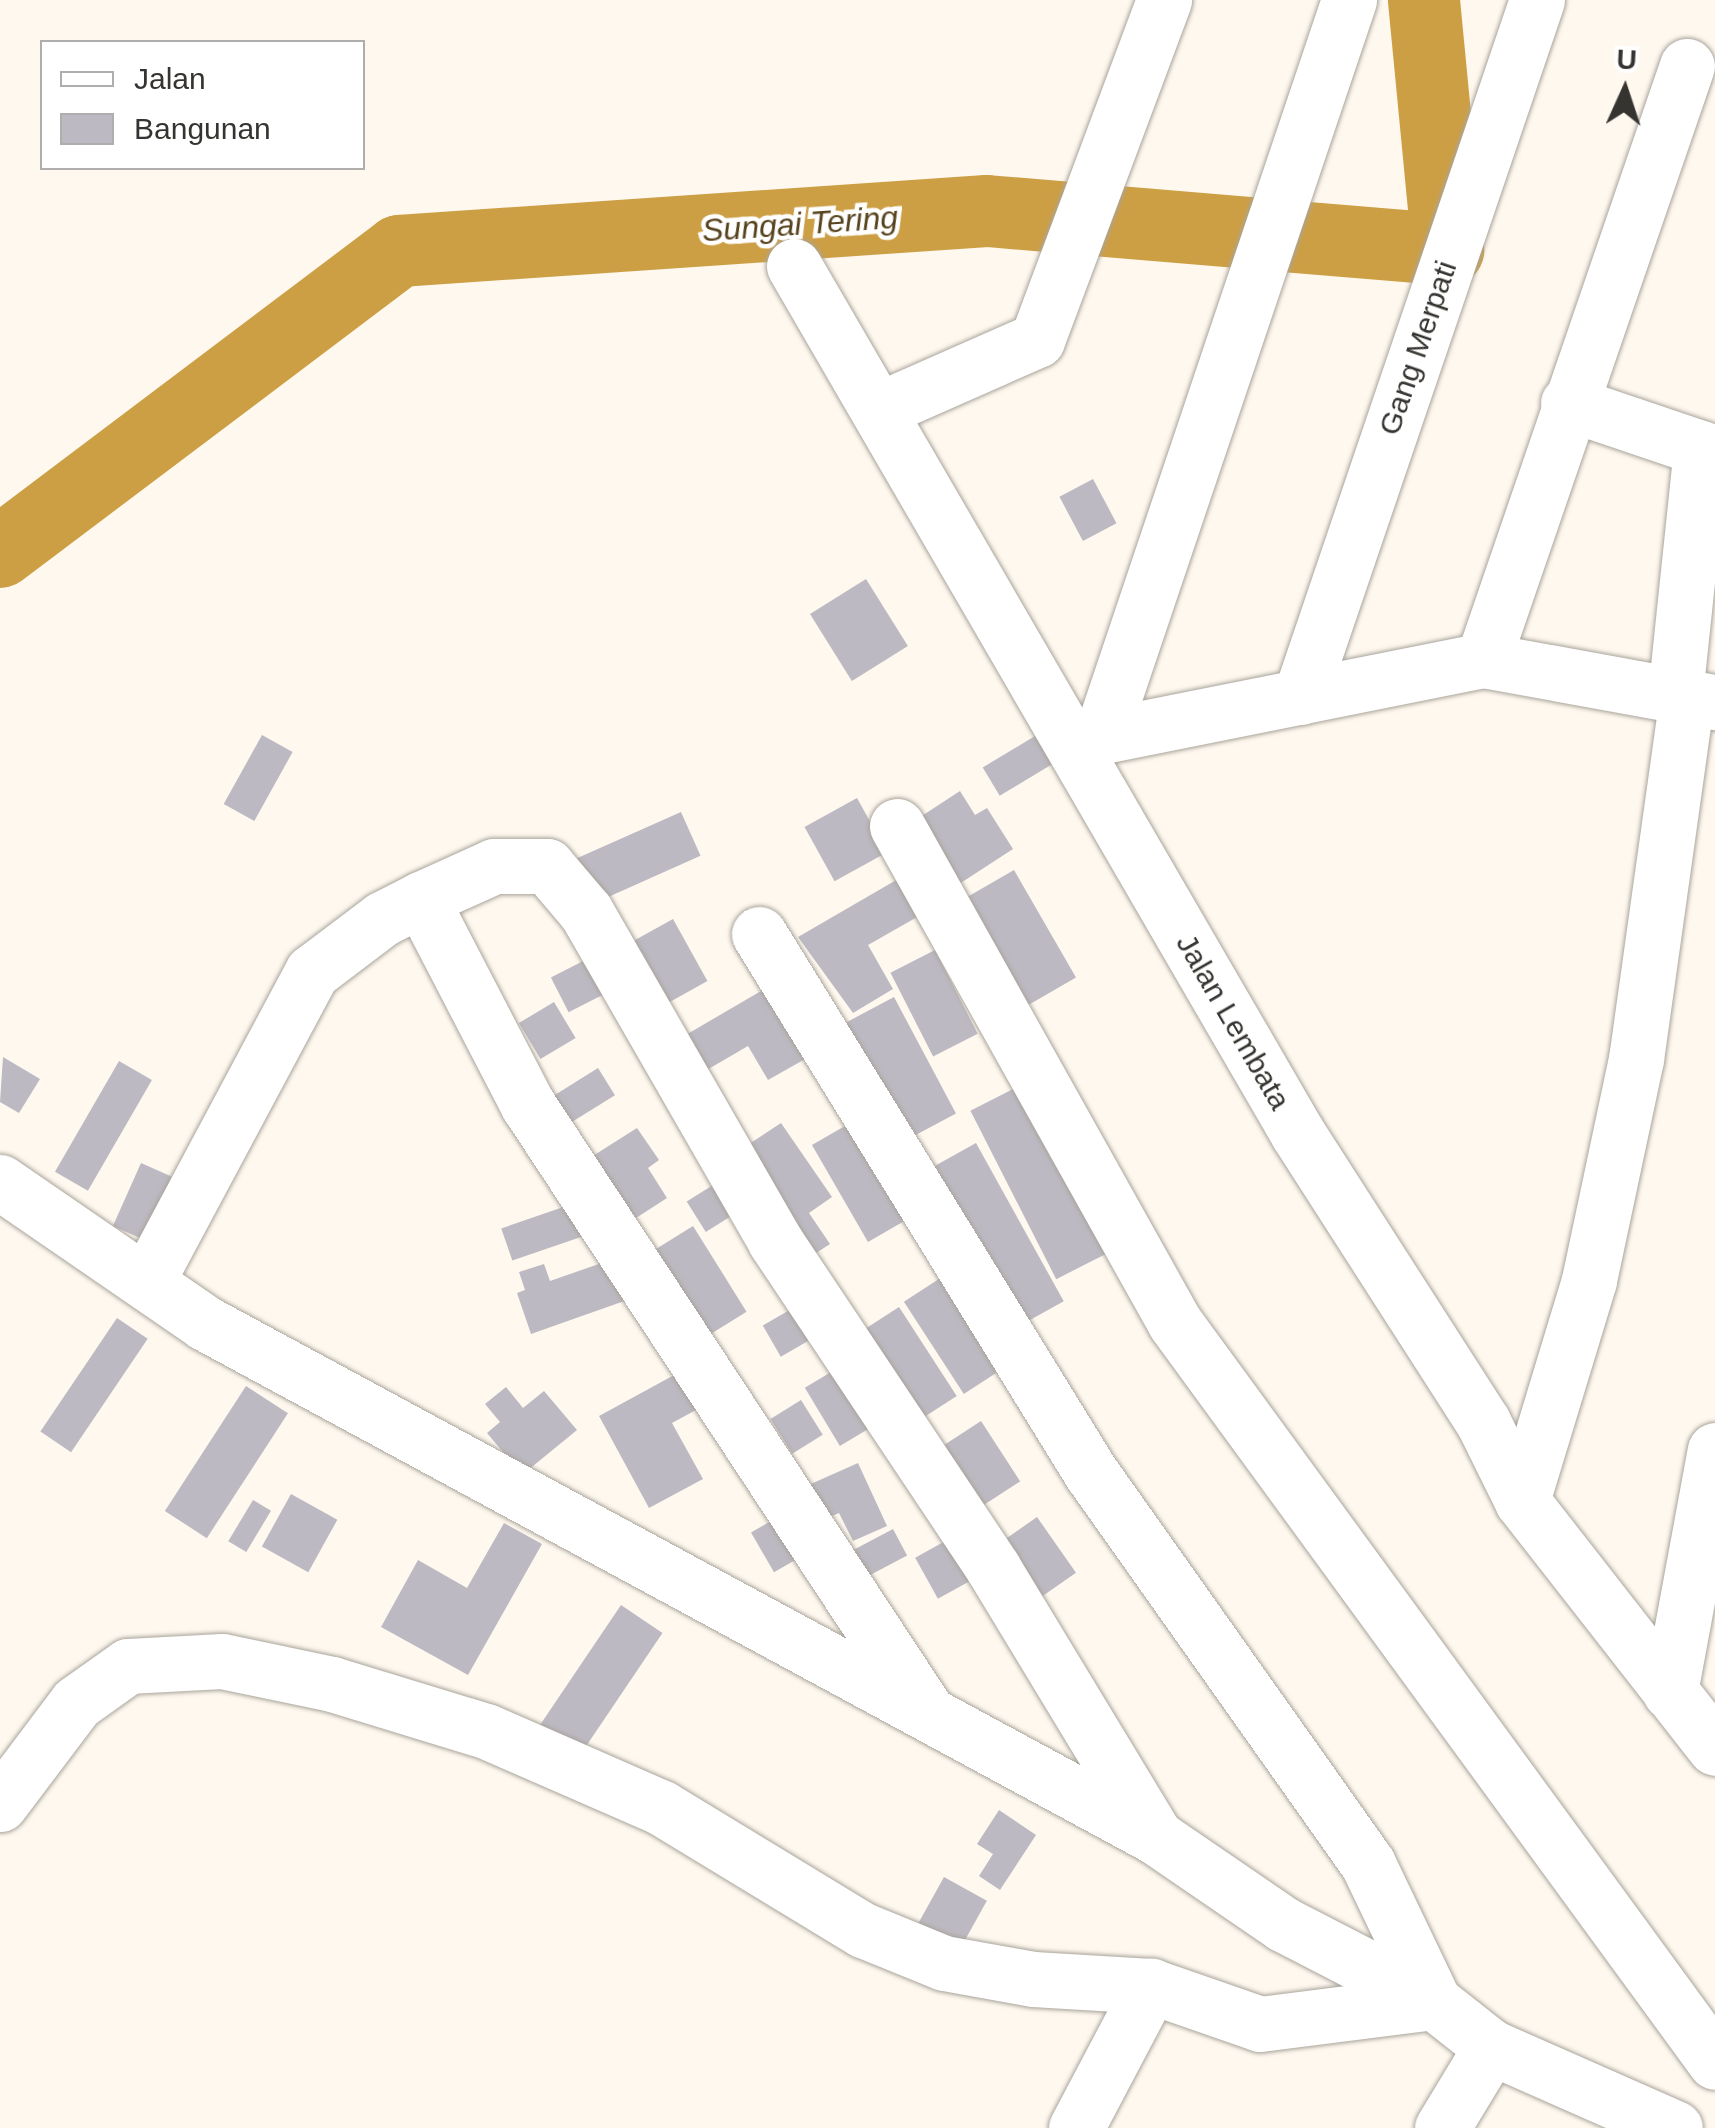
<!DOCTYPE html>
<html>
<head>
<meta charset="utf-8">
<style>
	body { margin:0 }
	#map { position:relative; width:1715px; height:2128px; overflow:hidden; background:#fef8ef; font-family:Arial,sans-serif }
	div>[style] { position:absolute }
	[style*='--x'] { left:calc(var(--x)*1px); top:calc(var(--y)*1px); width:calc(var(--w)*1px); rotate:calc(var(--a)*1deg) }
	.river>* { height:72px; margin:-36px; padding:0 36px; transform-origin:36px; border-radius:36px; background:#cd9f44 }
	.building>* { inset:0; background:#bdb9c2; transform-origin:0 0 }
	.roads { filter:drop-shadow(0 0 2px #a9a49b) drop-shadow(0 0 2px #a9a49b) }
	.minor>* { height:55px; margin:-27.5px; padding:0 27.5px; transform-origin:27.5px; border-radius:27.5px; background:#fff }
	span { translate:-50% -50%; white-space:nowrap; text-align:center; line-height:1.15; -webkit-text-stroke:9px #fff; paint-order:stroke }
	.street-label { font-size:30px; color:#363430 }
	.water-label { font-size:32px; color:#57431d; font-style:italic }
	.legend { position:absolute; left:40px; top:40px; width:325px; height:130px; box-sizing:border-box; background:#fff; border:2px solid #afaeac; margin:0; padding:12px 18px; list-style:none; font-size:30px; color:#363430 }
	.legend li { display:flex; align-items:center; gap:20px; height:50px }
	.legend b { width:50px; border:2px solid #afaeac }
	.north { position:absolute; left:1575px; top:40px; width:100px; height:100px; -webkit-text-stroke:8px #fff; paint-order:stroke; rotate:3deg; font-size:28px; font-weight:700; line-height:40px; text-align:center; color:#363430 }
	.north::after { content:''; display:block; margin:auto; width:35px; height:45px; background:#363430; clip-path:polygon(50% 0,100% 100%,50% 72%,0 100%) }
</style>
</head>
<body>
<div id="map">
	<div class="river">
		<div style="--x:0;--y:552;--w:500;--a:-37"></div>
		<div style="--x:399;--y:251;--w:589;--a:-3.89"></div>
		<div style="--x:987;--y:211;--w:463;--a:4.8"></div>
		<div style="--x:1448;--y:250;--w:251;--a:-95.5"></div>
	</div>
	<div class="building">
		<div style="left:1093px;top:479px;width:50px;height:38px;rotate:62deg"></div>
		<div style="left:866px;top:579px;width:79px;height:66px;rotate:58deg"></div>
		<div style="left:262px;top:735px;width:35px;height:79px;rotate:29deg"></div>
		<div style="left:1035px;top:736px;width:33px;height:61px;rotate:59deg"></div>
		<div style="clip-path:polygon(960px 791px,975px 815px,987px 808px,1013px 849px,953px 888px,911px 823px)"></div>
		<div style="left:857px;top:798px;width:62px;height:60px;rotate:61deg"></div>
		<div style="left:681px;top:812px;width:48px;height:117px;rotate:66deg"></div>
		<div style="left:1014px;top:870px;width:124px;height:63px;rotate:60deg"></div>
		<div style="clip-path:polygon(898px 879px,919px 916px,868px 945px,893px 989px,853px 1013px,798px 937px)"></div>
		<div style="left:673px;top:919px;width:71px;height:64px;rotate:61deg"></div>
		<div style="left:935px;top:950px;width:94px;height:50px;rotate:63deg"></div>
		<div style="left:591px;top:957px;width:39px;height:45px;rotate:63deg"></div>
		<div style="clip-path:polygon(773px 984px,814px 1054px,768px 1080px,748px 1046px,693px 1078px,672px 1043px)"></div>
		<div style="left:894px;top:997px;width:132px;height:61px;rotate:62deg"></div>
		<div style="left:554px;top:1002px;width:42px;height:41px;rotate:59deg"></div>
		<div style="clip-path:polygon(3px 1057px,40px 1079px,19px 1113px,0 1102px)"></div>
		<div style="left:119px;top:1061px;width:38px;height:128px;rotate:30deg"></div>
		<div style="left:598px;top:1068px;width:32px;height:58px;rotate:58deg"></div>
		<div style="left:1023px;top:1084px;width:189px;height:59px;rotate:63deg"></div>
		<div style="left:857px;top:1119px;width:112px;height:52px;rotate:60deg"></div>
		<div style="clip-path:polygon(781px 1123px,832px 1197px,809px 1213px,830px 1244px,807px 1259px,734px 1154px)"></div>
		<div style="clip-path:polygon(637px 1128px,659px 1160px,648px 1168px,667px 1198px,636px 1218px,588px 1159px)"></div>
		<div style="left:976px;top:1143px;width:181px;height:56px;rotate:61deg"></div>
		<div style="left:141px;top:1163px;width:34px;height:69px;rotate:24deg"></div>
		<div style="left:713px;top:1185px;width:36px;height:31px;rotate:58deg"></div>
		<div style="left:575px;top:1203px;width:34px;height:78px;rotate:71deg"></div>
		<div style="left:693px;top:1226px;width:101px;height:54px;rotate:58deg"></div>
		<div style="clip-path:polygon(616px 1258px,630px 1299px,531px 1334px,517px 1293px,525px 1290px,519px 1272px,544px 1264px,550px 1281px)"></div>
		<div style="left:945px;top:1275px;width:110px;height:49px;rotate:57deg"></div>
		<div style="left:800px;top:1304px;width:36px;height:43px;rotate:60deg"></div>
		<div style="left:899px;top:1307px;width:106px;height:47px;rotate:57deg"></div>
		<div style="left:117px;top:1318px;width:37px;height:137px;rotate:34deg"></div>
		<div style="left:846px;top:1363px;width:68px;height:48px;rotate:59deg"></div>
		<div style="clip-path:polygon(687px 1368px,707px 1404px,672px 1423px,703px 1479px,649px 1508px,599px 1416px)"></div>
		<div style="left:246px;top:1386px;width:50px;height:149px;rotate:33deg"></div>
		<div style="clip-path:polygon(506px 1387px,523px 1408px,544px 1391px,577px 1430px,522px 1475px,487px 1433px,500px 1422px,485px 1404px)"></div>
		<div style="left:801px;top:1400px;width:41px;height:36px;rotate:58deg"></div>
		<div style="left:981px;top:1421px;width:72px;height:49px;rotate:57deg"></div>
		<div style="clip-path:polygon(858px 1463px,887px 1526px,853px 1541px,839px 1513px,821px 1521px,804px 1487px)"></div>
		<div style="left:291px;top:1494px;width:53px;height:60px;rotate:29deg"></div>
		<div style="left:253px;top:1500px;width:21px;height:48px;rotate:31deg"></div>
		<div style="left:790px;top:1510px;width:46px;height:45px;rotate:60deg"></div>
		<div style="left:1037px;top:1517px;width:68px;height:46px;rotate:55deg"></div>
		<div style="clip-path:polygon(504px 1523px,542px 1544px,468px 1675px,381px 1627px,418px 1560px,467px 1588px)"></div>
		<div style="left:893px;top:1529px;width:30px;height:46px;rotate:62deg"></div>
		<div style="left:958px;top:1534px;width:47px;height:49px;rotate:61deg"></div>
		<div style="left:621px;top:1605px;width:50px;height:149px;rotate:34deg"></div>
		<div style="clip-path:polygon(999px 1810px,1036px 1835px,1000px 1890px,979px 1876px,993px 1854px,977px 1844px)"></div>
		<div style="left:944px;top:1877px;width:49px;height:63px;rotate:29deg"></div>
	</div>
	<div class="roads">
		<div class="minor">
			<div style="--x:794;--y:266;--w:1004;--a:59.86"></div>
			<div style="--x:1298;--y:1134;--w:342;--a:57.3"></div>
			<div style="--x:1483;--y:1422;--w:88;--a:63.7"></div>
			<div style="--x:1522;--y:1501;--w:313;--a:52"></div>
			<div style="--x:1568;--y:403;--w:140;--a:18.7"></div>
			<div style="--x:1701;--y:448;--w:247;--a:96"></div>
			<div style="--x:878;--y:410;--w:174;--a:-23.8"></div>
			<div style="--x:1037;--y:340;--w:363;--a:-69.5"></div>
			<div style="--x:1483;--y:660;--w:628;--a:-71.05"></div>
			<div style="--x:1300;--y:697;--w:736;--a:-71.22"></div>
			<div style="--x:1101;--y:736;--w:777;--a:-71.38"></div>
			<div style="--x:1073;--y:742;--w:418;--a:-11.3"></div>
			<div style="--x:1483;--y:660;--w:236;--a:10.3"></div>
			<div style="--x:897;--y:826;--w:569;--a:60.78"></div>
			<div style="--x:1175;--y:1323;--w:915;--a:53.84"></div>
			<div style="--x:421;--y:899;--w:232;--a:62.6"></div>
			<div style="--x:528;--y:1105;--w:724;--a:56.66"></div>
			<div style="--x:0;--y:1182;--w:249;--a:34.5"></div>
			<div style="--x:205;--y:1323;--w:1081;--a:28.39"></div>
			<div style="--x:1156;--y:1837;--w:154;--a:34.4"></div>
			<div style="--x:1283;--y:1924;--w:170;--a:27.3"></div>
			<div style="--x:1434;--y:2002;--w:73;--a:38.3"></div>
			<div style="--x:1491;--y:2047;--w:201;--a:23.8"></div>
			<div style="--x:148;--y:1279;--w:348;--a:-61.9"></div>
			<div style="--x:312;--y:972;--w:88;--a:-37.1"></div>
			<div style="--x:382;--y:919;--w:44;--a:-27.1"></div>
			<div style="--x:421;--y:899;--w:80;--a:-24.3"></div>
			<div style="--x:494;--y:866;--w:53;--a:0"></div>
			<div style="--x:547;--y:866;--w:60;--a:49.7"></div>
			<div style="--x:586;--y:912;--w:379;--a:60.1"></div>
			<div style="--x:775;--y:1241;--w:393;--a:56.3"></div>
			<div style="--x:993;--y:1568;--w:311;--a:58.8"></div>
			<div style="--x:1522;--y:1501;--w:231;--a:-73.1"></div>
			<div style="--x:1589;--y:1280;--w:226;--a:-78"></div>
			<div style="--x:1636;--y:1059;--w:367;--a:-82"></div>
			<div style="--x:1670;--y:1692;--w:246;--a:-79.5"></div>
			<div style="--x:0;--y:1804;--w:126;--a:-53"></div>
			<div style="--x:76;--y:1703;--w:64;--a:-35.4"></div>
			<div style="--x:128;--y:1666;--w:94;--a:-3"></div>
			<div style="--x:222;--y:1661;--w:112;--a:11.8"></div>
			<div style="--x:332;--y:1684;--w:161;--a:17"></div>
			<div style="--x:486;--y:1731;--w:192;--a:23.6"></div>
			<div style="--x:662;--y:1808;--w:235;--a:31.3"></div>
			<div style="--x:863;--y:1930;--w:87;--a:22.2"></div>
			<div style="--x:944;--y:1963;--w:90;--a:10.2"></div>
			<div style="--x:1033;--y:1979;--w:118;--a:3.4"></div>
			<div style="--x:1151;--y:1986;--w:115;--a:19.2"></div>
			<div style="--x:1260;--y:2024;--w:175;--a:-7.2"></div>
			<div style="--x:1434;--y:2002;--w:153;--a:-115.6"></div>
			<div style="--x:1368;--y:1864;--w:479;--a:-125.3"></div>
			<div style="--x:1091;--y:1473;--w:633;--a:-121.63"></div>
			<div style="--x:1076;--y:2128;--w:161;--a:-62.2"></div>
			<div style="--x:1442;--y:2128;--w:95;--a:-58.8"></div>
		</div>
	</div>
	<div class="street-label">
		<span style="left:1418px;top:348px;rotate:-71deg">Gang Merpati</span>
		<span style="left:1233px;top:1022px;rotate:60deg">Jalan Lembata</span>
	</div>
	<div class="water-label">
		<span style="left:800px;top:224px;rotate:-4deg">Sungai Tering</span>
	</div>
	<ul class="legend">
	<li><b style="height:12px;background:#fff"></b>Jalan</li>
	<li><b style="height:28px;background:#bdb9c2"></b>Bangunan</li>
	</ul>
	<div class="north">U</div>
</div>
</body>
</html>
